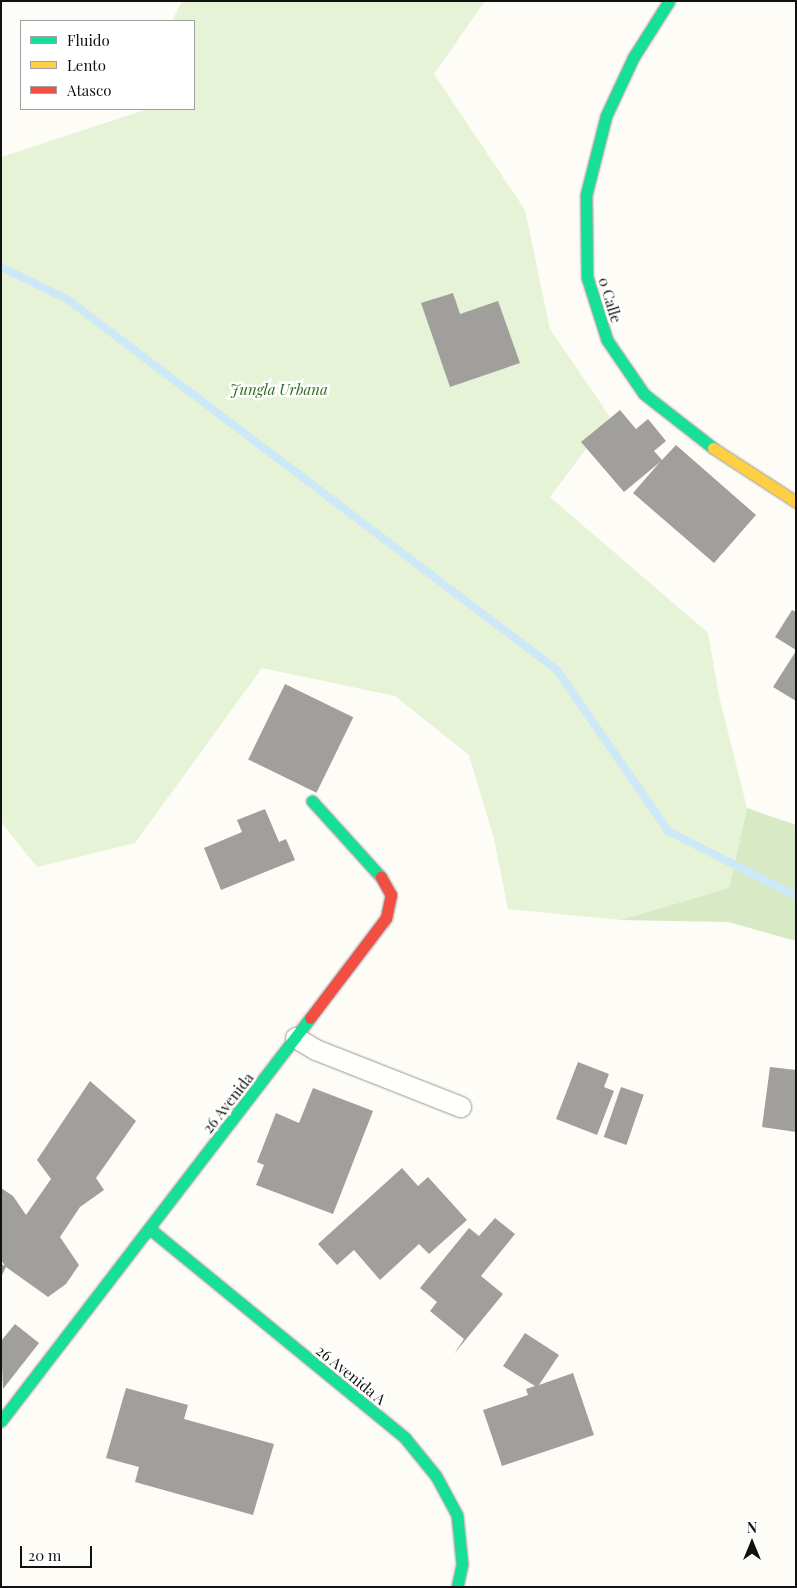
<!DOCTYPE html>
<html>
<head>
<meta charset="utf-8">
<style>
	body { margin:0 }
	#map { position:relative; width:797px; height:1588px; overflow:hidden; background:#fdfcf7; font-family:"Playfair Display",serif }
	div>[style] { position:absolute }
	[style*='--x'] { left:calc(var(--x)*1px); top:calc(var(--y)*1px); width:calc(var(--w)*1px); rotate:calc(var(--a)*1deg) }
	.green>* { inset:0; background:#e7f3d7 }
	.forest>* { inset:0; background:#d8eac5 }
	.stream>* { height:8px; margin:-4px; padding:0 4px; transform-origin:4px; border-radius:4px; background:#cde8f7 }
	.building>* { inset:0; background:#a19f9c; transform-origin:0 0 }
	.roads { filter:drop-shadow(0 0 1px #979795) drop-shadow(0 0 1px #979795) }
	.street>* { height:20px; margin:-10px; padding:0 10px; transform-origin:10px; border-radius:10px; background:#fffffe }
	.fast>* { height:11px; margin:-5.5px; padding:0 5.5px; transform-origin:5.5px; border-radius:5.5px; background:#16e098 }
	.slow>* { height:11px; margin:-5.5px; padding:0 5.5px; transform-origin:5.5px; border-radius:5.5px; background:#ffcf43 }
	.jam>* { height:11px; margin:-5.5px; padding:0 5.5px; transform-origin:5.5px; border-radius:5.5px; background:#f24e42 }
	span { translate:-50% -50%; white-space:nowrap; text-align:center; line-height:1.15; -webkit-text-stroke:5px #fff; paint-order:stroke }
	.street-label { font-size:15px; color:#111 }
	.park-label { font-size:15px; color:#2f6b1f; font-style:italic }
	.frame { position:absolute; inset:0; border:2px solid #111; pointer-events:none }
	.legend { position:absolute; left:20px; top:20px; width:175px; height:90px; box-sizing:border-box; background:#fff; border:1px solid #a0a0a0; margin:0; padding:6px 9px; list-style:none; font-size:15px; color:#111 }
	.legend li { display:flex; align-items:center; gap:10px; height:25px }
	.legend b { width:25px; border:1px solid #a0a0a0 }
	.north { position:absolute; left:727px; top:1518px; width:50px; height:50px; -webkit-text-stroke:4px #fff; paint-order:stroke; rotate:0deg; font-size:14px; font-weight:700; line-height:20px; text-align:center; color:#111 }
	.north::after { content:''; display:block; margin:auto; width:18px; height:22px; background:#111; clip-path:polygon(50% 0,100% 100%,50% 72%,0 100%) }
	.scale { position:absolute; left:20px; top:1546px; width:72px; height:22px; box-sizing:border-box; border:2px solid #111; border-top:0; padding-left:6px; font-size:15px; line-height:18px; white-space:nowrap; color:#111; -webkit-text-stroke:4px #fff; paint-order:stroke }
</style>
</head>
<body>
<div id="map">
	<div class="green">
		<div style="clip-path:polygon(182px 1px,485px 1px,434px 74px,525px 210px,550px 329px,610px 417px,550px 497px,708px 633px,719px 696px,747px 808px,729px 888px,620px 920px,508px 909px,494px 839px,469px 755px,395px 696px,262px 668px,135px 843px,37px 867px,1px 822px,1px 157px,148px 109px,194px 109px,194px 21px,172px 21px)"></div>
	</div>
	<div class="forest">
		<div style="clip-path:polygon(747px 808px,796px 825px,796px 941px,728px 922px,620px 920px,729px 888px)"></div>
	</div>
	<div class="stream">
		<div style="--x:1;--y:267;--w:73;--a:25.9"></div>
		<div style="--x:67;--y:299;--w:615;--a:37.13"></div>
		<div style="--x:557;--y:670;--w:196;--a:55.4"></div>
		<div style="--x:668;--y:831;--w:144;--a:26.9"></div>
	</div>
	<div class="building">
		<div style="clip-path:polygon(453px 293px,460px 314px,498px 301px,520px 363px,450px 387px,421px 303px)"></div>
		<div style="clip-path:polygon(620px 410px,636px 429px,648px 419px,666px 441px,654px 451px,662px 460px,676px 445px,756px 515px,714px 563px,633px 493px,660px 462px,624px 492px,581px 442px)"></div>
		<div style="clip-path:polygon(792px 610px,796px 612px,796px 650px,775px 637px)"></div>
		<div style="clip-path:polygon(796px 651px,796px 701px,773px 687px)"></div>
		<div style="left:285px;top:684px;width:76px;height:84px;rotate:26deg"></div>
		<div style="clip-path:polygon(265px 809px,279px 842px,286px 839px,295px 860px,221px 890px,204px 848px,242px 832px,237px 820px)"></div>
		<div style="clip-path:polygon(578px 1062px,609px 1074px,604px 1087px,614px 1091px,597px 1135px,556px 1119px)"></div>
		<div style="clip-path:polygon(770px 1067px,796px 1070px,796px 1132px,762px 1127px)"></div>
		<div style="clip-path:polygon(90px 1081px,136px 1121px,96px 1178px,104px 1190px,80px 1207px,60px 1237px,79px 1265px,66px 1284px,48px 1297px,6px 1267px,1px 1277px,1px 1264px,5px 1266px,1px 1260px,1px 1188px,13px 1196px,26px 1215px,51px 1179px,37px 1160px)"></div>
		<div style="left:621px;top:1087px;width:24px;height:53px;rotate:19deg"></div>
		<div style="clip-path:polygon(313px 1088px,373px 1111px,333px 1214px,256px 1185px,264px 1165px,257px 1162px,276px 1113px,299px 1123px)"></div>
		<div style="clip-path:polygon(402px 1168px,418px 1186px,428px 1177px,467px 1220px,429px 1254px,419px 1244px,380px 1280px,354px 1250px,337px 1265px,318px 1244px)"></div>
		<div style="clip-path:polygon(495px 1218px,515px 1234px,481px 1276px,503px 1294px,454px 1354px,464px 1339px,430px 1311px,437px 1302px,420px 1288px,469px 1228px,479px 1236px)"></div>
		<div style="clip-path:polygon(15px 1324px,39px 1343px,3px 1389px,1px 1341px)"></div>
		<div style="clip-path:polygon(525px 1333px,559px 1355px,539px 1385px,573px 1373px,594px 1435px,502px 1466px,483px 1410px,528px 1395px,526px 1389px,535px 1386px,503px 1366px)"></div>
		<div style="clip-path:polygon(126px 1388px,188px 1405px,184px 1419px,274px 1444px,253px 1515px,135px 1482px,139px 1467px,106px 1458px)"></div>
	</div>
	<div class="roads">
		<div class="street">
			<div style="--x:296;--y:1038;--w:23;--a:31"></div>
			<div style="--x:316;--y:1050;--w:156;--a:21.5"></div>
		</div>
		<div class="fast">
			<div style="--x:669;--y:1;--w:67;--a:122.3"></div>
			<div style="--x:633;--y:58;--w:64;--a:115"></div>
			<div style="--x:606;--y:116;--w:81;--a:104.2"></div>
			<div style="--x:586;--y:195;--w:82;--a:89.3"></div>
			<div style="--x:587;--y:277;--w:66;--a:72.4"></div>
			<div style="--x:607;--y:340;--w:65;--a:55.6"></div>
			<div style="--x:644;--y:394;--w:88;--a:38"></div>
			<div style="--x:312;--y:801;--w:103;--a:47.8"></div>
			<div style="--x:150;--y:1229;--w:330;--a:39.3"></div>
			<div style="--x:405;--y:1438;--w:49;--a:50.8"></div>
			<div style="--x:436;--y:1476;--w:44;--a:61.7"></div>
			<div style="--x:457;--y:1515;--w:49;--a:84.2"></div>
			<div style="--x:462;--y:1564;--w:24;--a:102"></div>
			<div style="--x:1;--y:1421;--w:508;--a:-52.52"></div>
		</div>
		<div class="slow">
			<div style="--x:713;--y:448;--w:99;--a:33"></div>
		</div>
		<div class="jam">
			<div style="--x:310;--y:1018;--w:126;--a:-52.8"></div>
			<div style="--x:386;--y:918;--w:24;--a:-78"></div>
			<div style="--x:391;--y:895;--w:21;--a:-119"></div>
		</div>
	</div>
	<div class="street-label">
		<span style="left:610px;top:300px;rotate:73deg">0 Calle</span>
		<span style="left:228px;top:1103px;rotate:-52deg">26 Avenida</span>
		<span style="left:351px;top:1375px;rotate:39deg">26 Avenida A</span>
	</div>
	<div class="park-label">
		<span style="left:279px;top:390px">Jungla Urbana</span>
	</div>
	<div class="frame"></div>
	<ul class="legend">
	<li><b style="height:6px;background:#16e098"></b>Fluido</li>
	<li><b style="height:6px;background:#ffcf43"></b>Lento</li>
	<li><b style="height:6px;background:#f24e42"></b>Atasco</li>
	</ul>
	<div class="north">N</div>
	<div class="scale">20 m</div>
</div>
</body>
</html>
